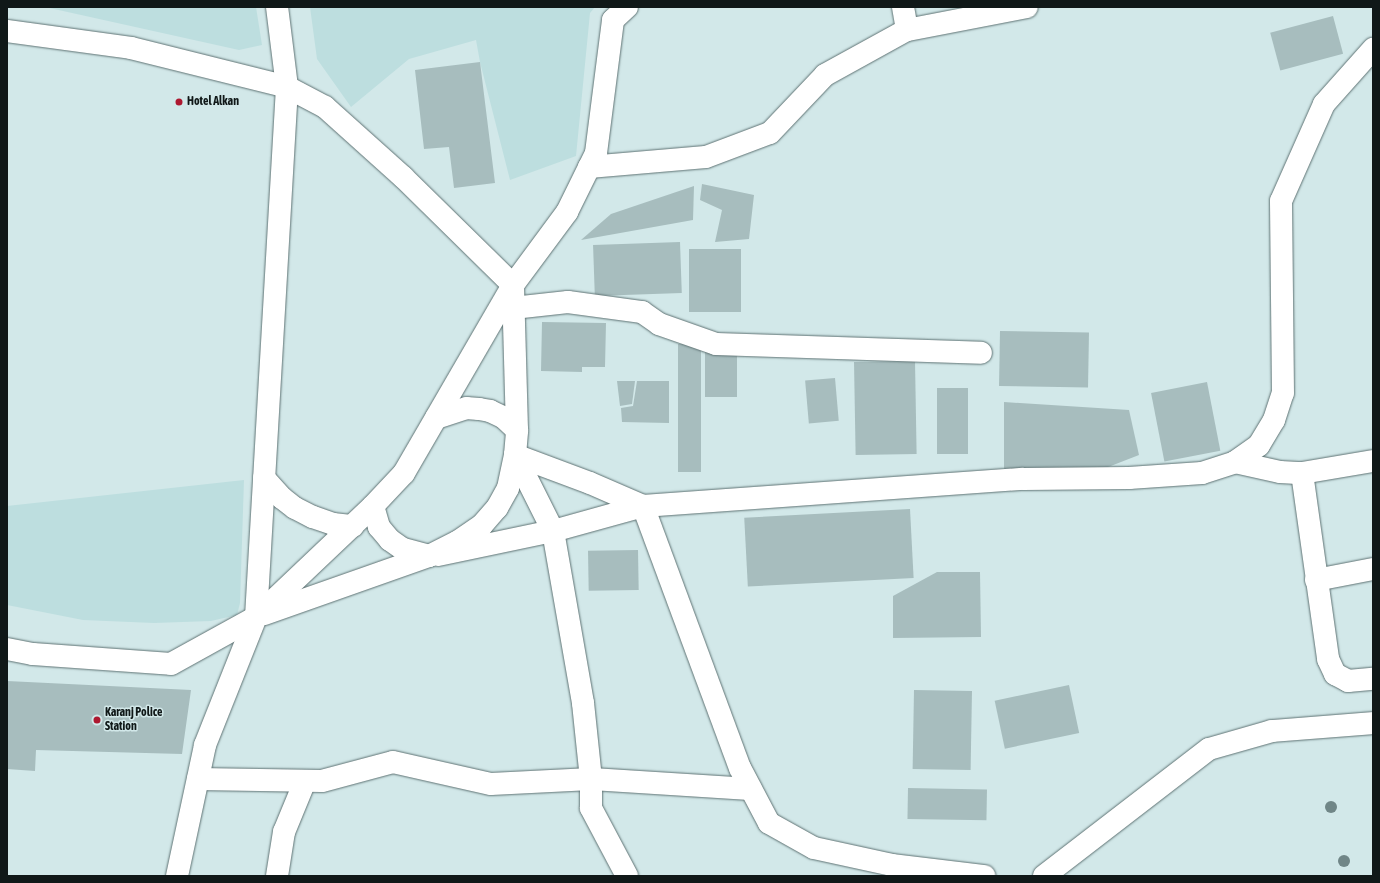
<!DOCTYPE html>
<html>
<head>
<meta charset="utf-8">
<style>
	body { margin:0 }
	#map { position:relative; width:1380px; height:883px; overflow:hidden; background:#d2e8e9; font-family:"Asap Condensed",sans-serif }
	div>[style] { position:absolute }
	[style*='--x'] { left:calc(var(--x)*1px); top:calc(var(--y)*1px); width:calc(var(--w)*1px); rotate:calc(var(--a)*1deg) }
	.built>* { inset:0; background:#bddedf }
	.building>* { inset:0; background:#a7bdbe; transform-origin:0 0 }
	.roads { filter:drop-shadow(0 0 1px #5e7273) drop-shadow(0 0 1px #5e7273) }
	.minor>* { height:22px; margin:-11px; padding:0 11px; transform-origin:11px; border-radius:11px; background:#fff }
	.tertiary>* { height:22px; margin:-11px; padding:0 11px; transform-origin:11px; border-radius:11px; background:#fff }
	.secondary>* { height:22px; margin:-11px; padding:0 11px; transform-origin:11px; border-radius:11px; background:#fff }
	.trees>* { width:12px; height:12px; margin:-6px; border-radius:50%; background:#708687 }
	.dots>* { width:11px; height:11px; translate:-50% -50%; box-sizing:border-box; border:2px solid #d2e8e9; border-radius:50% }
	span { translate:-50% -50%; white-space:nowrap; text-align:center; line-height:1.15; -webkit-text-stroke:3px #d2e8e9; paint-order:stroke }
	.poi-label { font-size:12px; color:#101818; font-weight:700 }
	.left { translate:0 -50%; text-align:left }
	.frame { position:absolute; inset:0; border:8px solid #101818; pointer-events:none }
</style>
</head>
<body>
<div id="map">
	<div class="built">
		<div style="clip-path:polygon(45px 7px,256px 7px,262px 45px,239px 50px)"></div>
		<div style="clip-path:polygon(310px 7px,595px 7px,590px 13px,576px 156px,510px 180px,480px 62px,476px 40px,409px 59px,351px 107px,317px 59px)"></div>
		<div style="clip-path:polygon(244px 480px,240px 603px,237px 615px,211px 621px,154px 623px,83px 620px,7px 605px,7px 506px)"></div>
	</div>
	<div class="building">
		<div style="left:1333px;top:16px;width:39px;height:65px;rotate:75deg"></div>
		<div style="clip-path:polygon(480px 62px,495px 183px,454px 188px,449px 147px,424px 149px,415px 70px)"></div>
		<div style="clip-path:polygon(702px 184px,754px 195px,749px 239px,715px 242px,722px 210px,700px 200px)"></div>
		<div style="clip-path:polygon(694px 186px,693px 220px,581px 240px,611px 214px)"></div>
		<div style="left:680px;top:242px;width:51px;height:87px;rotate:88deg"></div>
		<div style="left:689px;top:249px;width:52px;height:63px"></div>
		<div style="clip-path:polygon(542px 322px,606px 323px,605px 367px,582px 367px,582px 372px,541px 371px)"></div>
		<div style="left:1000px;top:331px;width:89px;height:55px;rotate:1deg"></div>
		<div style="left:701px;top:344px;width:128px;height:23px;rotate:90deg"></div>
		<div style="left:705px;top:352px;width:32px;height:45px"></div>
		<div style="left:915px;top:361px;width:93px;height:61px;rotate:89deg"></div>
		<div style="left:835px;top:378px;width:43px;height:30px;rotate:85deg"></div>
		<div style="clip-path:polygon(617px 381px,635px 381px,632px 404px,620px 406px)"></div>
		<div style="clip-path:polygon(637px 381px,669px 381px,669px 423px,622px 422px,621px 408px,633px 406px)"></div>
		<div style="left:1207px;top:382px;width:70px;height:57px;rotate:79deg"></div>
		<div style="left:937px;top:388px;width:31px;height:66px"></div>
		<div style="clip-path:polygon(1004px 402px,1129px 410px,1139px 455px,1103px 469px,1004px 470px)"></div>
		<div style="left:910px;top:509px;width:69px;height:166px;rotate:87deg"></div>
		<div style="left:638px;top:550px;width:40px;height:50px;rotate:89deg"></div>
		<div style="clip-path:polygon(937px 572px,980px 572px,981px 637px,893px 638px,893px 596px)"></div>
		<div style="clip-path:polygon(7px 681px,191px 690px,182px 754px,36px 750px,35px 771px,7px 769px)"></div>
		<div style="left:1069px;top:685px;width:49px;height:76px;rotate:78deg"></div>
		<div style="left:914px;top:690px;width:58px;height:79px;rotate:1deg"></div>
		<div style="left:908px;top:788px;width:79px;height:31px;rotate:1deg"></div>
	</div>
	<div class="roads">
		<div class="minor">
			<div style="--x:903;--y:7;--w:23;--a:80"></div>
			<div style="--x:7;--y:31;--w:125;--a:7.8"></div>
			<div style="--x:131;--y:48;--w:161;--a:14"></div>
			<div style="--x:287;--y:87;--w:43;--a:27.8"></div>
			<div style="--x:325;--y:107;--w:105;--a:41.9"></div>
			<div style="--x:403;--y:177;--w:154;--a:44.5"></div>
			<div style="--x:589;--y:167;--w:117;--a:-4.9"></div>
			<div style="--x:706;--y:157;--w:68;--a:-20.6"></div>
			<div style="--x:770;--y:133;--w:80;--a:-46.5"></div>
			<div style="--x:825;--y:75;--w:94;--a:-28.8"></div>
			<div style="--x:907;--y:30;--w:122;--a:-10.9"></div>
			<div style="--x:513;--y:308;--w:55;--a:-6.2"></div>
			<div style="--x:568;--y:302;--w:75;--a:7.7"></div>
			<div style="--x:642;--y:312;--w:21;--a:35"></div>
			<div style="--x:659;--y:324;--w:60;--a:19.3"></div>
			<div style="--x:716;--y:344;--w:265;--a:1.9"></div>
			<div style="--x:515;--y:455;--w:80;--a:20.5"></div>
			<div style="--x:590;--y:483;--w:58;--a:23.5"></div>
			<div style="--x:643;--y:506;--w:381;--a:-4.1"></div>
			<div style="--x:1023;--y:479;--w:106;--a:-0.5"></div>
			<div style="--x:1129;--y:478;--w:73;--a:-3.9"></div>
			<div style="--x:1202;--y:473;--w:35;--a:-18"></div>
			<div style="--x:1235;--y:462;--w:29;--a:-35"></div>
			<div style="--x:1259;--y:445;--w:29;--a:-59"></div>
			<div style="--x:1274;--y:420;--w:28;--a:-72"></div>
			<div style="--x:1283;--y:393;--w:192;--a:-90.6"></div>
			<div style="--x:1281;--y:201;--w:106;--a:-66.1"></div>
			<div style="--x:1324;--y:104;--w:74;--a:-48.3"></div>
			<div style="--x:1235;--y:462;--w:46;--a:12.5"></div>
			<div style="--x:1280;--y:472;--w:22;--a:3"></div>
			<div style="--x:1302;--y:473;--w:72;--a:-9.6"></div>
			<div style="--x:1302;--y:473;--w:188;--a:82"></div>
			<div style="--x:1328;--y:659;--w:17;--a:65"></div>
			<div style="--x:1335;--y:674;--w:15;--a:28"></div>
			<div style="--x:1348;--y:681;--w:25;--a:-5"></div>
			<div style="--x:1316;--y:580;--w:58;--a:-10.9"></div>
			<div style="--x:7;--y:649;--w:26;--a:11"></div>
			<div style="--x:33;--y:654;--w:138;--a:4.1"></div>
			<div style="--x:171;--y:664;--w:97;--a:-28.9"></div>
			<div style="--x:198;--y:779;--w:124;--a:0.9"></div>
			<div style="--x:322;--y:781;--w:73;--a:-15"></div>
			<div style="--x:393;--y:762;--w:100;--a:12.7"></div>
			<div style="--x:491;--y:784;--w:100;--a:-2.9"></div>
			<div style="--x:277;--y:876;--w:45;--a:-81"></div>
			<div style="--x:284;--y:832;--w:55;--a:-67.6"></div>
			<div style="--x:1044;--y:876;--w:208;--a:-37.6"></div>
			<div style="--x:1209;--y:749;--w:66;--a:-15.9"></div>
			<div style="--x:1272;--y:731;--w:101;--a:-4.5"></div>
		</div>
		<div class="tertiary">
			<div style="--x:515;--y:455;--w:85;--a:63.4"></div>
			<div style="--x:553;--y:531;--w:175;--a:80.1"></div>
			<div style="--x:583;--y:703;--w:76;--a:84"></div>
			<div style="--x:591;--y:779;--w:29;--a:90"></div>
			<div style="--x:591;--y:808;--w:77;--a:62.1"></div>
			<div style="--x:264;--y:478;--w:27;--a:48"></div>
			<div style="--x:282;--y:498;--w:16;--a:38"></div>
			<div style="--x:295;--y:508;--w:20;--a:27"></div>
			<div style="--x:313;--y:517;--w:21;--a:19"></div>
			<div style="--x:333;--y:524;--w:20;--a:6"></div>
			<div style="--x:438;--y:555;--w:117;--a:-11.8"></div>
			<div style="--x:553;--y:531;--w:93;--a:-15.5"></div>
			<div style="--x:643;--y:506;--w:279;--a:69.7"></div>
			<div style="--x:740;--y:768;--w:62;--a:62.2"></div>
			<div style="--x:769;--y:823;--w:51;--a:29.1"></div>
			<div style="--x:814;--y:848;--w:80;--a:12.3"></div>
			<div style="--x:892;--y:865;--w:93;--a:6.8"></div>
			<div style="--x:256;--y:617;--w:531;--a:-86.65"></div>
			<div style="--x:287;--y:87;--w:81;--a:-97.1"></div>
			<div style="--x:591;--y:779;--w:160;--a:3.6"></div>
		</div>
		<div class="secondary">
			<div style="--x:436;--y:418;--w:32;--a:-18"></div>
			<div style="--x:466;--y:408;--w:13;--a:4"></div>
			<div style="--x:479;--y:409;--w:11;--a:10"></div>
			<div style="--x:490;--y:411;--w:14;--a:25"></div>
			<div style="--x:503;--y:417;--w:19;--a:43"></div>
			<div style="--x:373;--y:506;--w:22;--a:74"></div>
			<div style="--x:379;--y:527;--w:17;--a:50"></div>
			<div style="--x:390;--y:540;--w:16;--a:35"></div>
			<div style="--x:403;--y:549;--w:27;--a:15"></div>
			<div style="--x:264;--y:614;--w:175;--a:-19.4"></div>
			<div style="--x:429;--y:556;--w:31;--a:-27"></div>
			<div style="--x:457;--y:542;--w:30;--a:-34"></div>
			<div style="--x:482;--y:525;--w:23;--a:-49"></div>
			<div style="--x:497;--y:508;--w:23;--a:-61"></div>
			<div style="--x:508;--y:488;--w:34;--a:-78"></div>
			<div style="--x:515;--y:455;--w:25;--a:-85"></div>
			<div style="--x:517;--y:430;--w:145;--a:-91.6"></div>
			<div style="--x:177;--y:876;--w:134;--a:-77.9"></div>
			<div style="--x:205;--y:745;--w:138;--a:-68.3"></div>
			<div style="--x:256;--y:617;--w:161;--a:-43.5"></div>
			<div style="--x:373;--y:506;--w:45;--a:-46.8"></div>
			<div style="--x:404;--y:473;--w:217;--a:-59.9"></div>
			<div style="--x:513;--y:285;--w:91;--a:-53.5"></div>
			<div style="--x:567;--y:212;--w:66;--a:-63.8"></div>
			<div style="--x:596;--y:153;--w:134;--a:-82.7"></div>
			<div style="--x:613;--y:20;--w:19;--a:-43"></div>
		</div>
	</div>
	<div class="trees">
		<div style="left:1331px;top:807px"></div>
		<div style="left:1344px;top:861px"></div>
	</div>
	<div class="dots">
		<div style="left:179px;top:102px;background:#ad1830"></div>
		<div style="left:97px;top:720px;background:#ad1830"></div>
	</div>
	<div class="poi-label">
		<span class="left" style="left:187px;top:102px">Hotel Alkan</span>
		<span class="left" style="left:105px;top:720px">Karanj Police<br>Station</span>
	</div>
	<div class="frame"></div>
</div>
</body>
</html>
